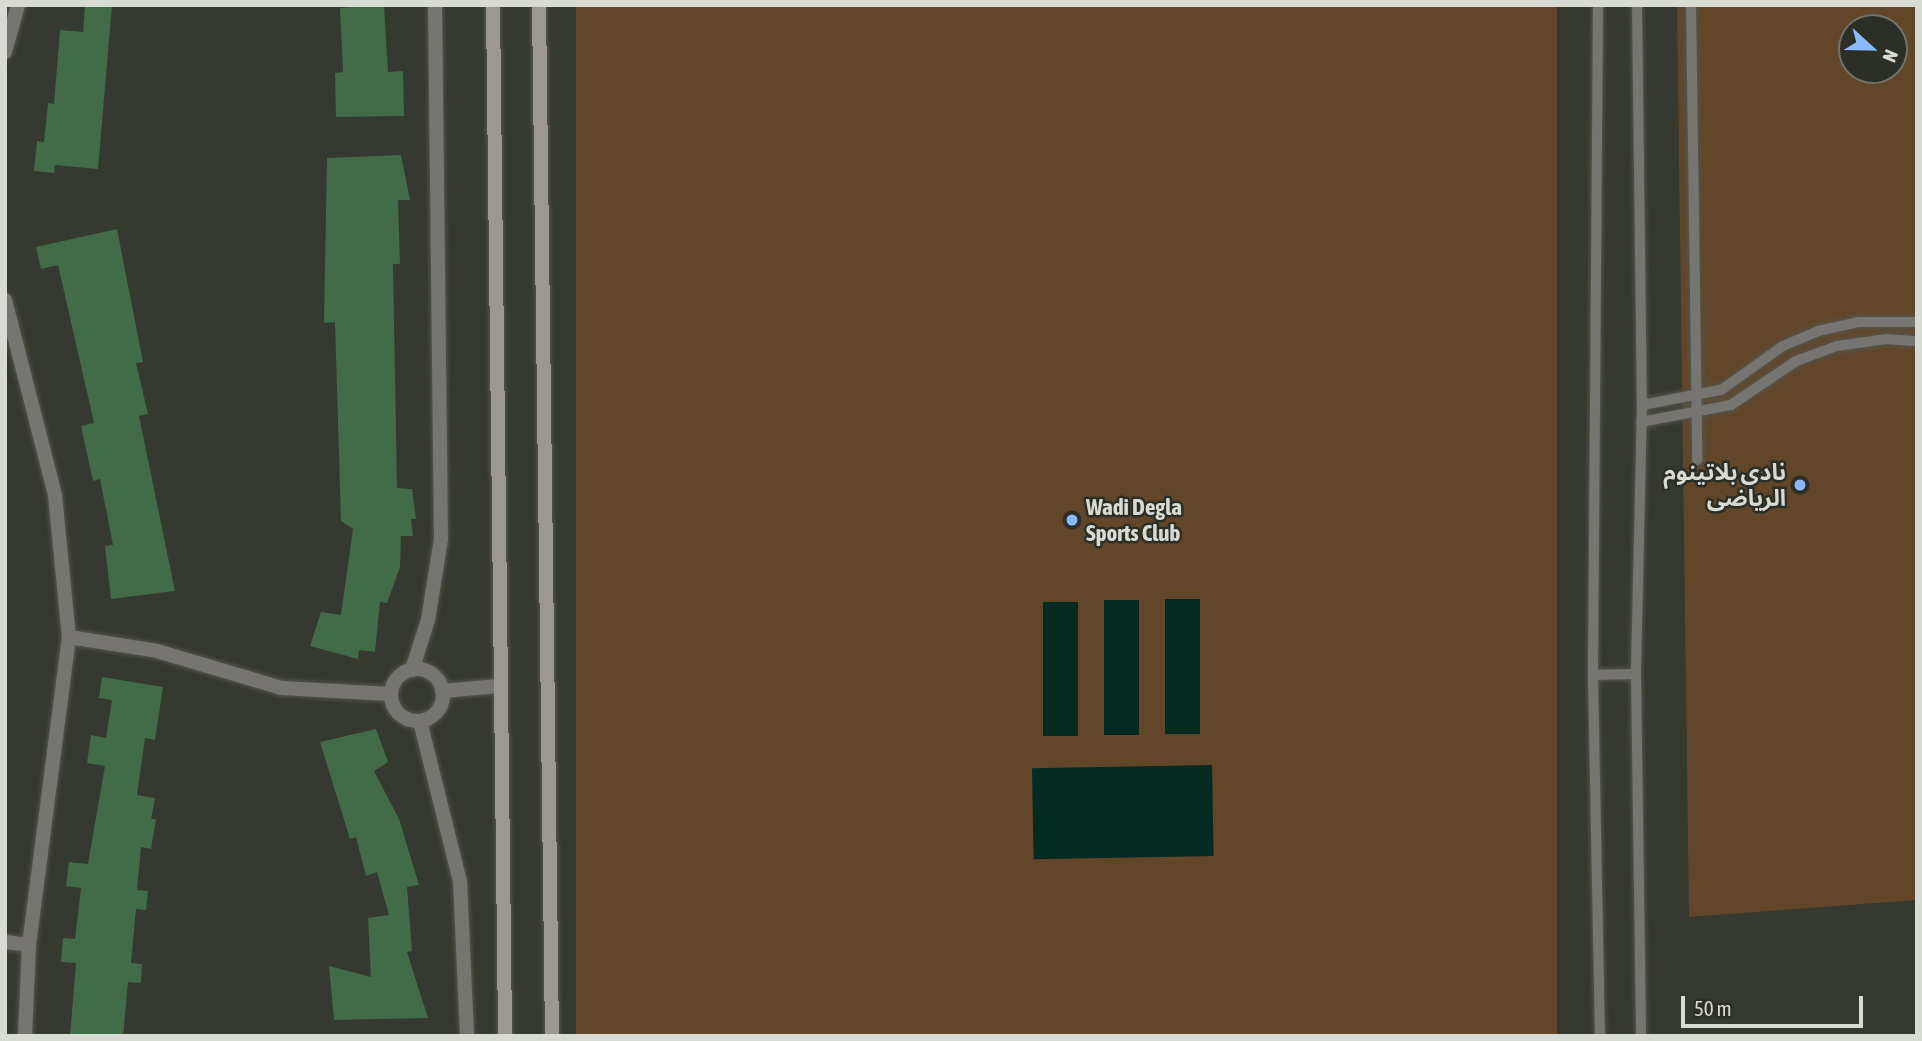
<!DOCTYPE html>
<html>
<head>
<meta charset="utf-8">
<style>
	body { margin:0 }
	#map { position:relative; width:1922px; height:1041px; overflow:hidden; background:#36392f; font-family:"Asap Condensed","Noto Sans Arabic",sans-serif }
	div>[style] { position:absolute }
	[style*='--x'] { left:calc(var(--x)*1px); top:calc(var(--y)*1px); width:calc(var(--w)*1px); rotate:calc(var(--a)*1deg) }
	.green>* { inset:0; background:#62462a; transform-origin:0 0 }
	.water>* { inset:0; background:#042a21; transform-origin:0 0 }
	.building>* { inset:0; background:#426b47 }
	.roads { filter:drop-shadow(0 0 2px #53564d) drop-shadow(0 0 2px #53564d) }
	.lane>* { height:10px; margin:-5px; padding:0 5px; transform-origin:5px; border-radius:5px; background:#777571 }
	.street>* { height:14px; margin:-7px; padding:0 7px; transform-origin:7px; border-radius:7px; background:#777571 }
	.street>.ring { margin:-7px; padding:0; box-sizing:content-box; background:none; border:14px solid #777571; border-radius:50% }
	.secondary>* { height:14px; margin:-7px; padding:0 7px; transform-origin:7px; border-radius:7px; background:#9a9890 }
	.dots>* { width:19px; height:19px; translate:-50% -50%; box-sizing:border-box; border:4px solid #2c2f25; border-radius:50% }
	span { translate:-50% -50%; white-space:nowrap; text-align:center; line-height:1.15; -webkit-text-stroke:5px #2c2f25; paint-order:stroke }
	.poi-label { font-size:23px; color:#d8dad4; font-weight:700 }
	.right { translate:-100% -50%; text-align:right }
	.left { translate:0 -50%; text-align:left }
	.frame { position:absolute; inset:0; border:7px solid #d8dad4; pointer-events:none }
	.north { position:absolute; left:1838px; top:14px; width:70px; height:70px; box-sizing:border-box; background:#2c2f25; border:2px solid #71736b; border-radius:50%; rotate:112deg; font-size:19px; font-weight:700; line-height:28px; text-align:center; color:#d8dad4 }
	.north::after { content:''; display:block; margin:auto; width:24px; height:32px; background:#8abafc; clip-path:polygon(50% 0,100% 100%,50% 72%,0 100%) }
	.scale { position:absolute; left:1681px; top:996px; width:182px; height:32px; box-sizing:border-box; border:4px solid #d8dad4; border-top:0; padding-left:9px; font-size:21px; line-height:24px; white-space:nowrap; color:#d8dad4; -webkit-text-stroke:5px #2c2f25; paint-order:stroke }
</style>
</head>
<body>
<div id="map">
	<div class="green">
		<div style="left:576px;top:5px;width:981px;height:1031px"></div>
		<div style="clip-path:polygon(evenodd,1677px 5px,1917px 5px,1917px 900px,1689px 917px,1677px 5px,1852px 28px,1894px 28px,1894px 70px,1852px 70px,1852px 28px)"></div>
	</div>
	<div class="water">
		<div style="left:1165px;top:599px;width:35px;height:135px"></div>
		<div style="left:1104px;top:600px;width:35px;height:135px"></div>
		<div style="left:1043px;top:602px;width:35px;height:134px"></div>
		<div style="left:1212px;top:765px;width:91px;height:180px;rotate:89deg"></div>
	</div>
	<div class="building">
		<div style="clip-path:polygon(85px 5px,112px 5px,98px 169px,55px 165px,54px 173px,34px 171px,37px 141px,44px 142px,48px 103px,54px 104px,60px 30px,83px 32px)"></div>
		<div style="clip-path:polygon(384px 5px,388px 72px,403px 71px,404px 116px,336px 117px,335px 73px,343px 72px,340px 8px)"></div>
		<div style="clip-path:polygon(401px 155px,410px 200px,398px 200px,400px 264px,393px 264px,397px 488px,412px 489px,416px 519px,411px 519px,413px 536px,401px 536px,400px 567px,387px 603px,380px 602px,375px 652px,359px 650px,358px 659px,310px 646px,321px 612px,341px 615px,353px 529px,341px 521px,335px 322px,324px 323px,327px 158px)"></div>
		<div style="clip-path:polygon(117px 229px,143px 362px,136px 363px,148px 414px,139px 416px,175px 591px,111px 599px,105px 546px,113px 545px,100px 479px,93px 481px,81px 426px,94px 423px,58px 265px,41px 269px,36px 247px)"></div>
		<div style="clip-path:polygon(102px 677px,163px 687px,155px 740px,145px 738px,137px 795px,155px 798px,151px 819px,156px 819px,151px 849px,141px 847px,137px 890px,148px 891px,146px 910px,136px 909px,131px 963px,142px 964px,141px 983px,128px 982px,123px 1036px,70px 1036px,76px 963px,61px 962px,63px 938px,75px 939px,81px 888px,66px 886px,69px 862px,88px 864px,105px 766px,87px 763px,91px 735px,106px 738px,112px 700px,99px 698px)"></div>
		<div style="clip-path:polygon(376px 729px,388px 762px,374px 771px,399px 819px,419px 885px,407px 887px,412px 951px,407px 952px,428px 1018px,334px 1020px,329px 966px,371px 977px,368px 918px,389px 915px,377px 872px,366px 876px,356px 837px,350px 839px,320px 742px)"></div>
	</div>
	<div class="roads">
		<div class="lane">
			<div style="--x:1598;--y:5;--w:670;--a:90.43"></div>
			<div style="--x:1593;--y:675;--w:361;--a:88.9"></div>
			<div style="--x:1637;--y:5;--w:400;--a:89.3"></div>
			<div style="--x:1642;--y:405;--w:269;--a:91.3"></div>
			<div style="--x:1636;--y:674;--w:362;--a:89.2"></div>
			<div style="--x:1691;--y:5;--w:455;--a:89.2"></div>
			<div style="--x:1642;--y:405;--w:80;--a:-10.8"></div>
			<div style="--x:1721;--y:390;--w:76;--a:-35.4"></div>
			<div style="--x:1783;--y:346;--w:38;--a:-23"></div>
			<div style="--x:1818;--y:331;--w:42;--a:-12.4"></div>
			<div style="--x:1859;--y:322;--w:58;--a:0"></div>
			<div style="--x:1641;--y:422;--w:92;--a:-10.7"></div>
			<div style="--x:1731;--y:405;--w:78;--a:-34.1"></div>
			<div style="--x:1796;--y:361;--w:44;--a:-20.1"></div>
			<div style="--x:1837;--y:346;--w:49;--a:-8.1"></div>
			<div style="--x:1886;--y:339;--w:31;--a:4"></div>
			<div style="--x:1593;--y:675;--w:43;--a:-1.3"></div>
		</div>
		<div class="street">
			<div style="--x:5;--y:52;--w:49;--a:-74.5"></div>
			<div style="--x:5;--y:300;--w:201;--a:75.6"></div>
			<div style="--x:55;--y:495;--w:143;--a:84.4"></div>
			<div style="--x:69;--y:637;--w:311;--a:97.4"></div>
			<div style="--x:29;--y:945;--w:91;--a:92.5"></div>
			<div style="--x:69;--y:637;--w:89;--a:9"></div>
			<div style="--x:157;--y:651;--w:130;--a:16.5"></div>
			<div style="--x:282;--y:688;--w:109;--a:3.2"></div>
			<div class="ring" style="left:391px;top:669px;width:38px;height:38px"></div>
			<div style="--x:412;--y:670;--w:52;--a:-72.3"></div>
			<div style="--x:428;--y:620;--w:82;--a:-80.9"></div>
			<div style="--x:441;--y:539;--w:534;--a:-90.64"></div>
			<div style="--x:442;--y:691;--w:57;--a:-5"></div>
			<div style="--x:420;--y:721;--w:165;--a:76"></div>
			<div style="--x:460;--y:881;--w:155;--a:87.4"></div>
			<div style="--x:5;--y:942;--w:24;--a:7"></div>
		</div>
		<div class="secondary">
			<div style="--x:493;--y:5;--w:1031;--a:89.33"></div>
			<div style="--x:539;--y:5;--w:1031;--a:89.28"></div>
		</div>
	</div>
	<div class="dots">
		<div style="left:1800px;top:485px;background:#8abafc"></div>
		<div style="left:1072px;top:520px;background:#8abafc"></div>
	</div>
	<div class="poi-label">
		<span class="right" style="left:1786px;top:485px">نادى بلاتينوم<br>الرياضى</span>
		<span class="left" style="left:1086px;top:520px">Wadi Degla<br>Sports Club</span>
	</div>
	<div class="frame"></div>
	<div class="north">N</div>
	<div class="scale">50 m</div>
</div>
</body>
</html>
